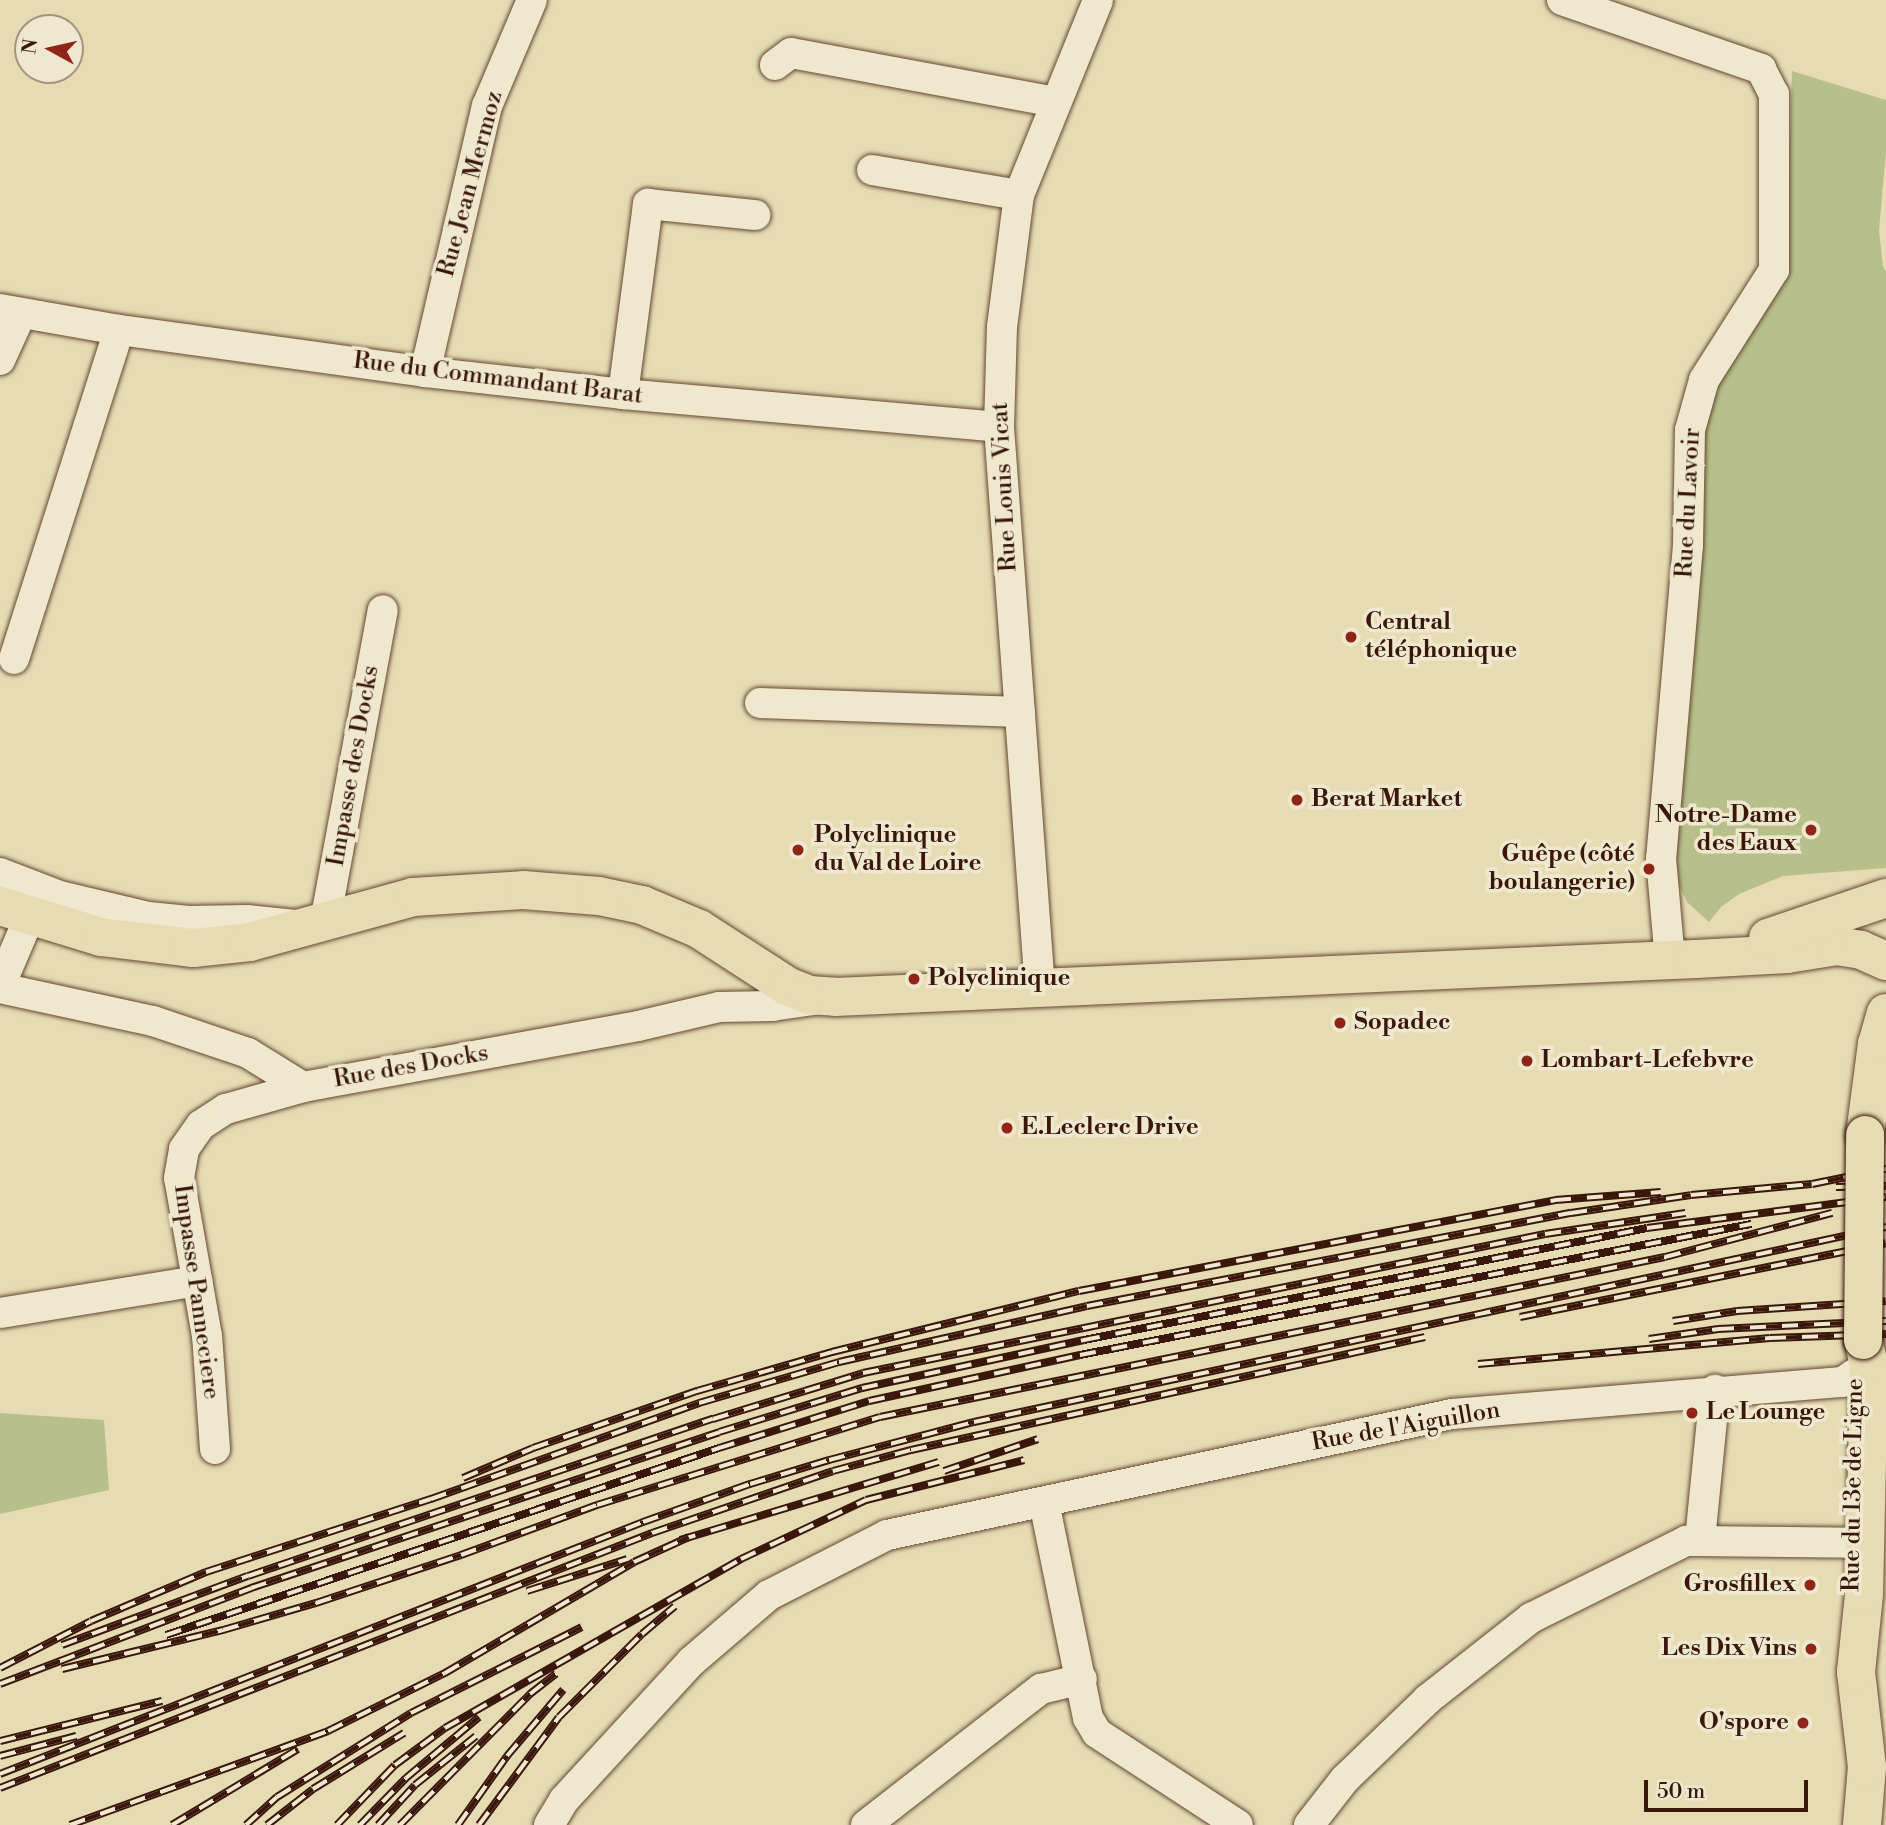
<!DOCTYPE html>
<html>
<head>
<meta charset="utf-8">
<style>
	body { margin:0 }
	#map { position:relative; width:1886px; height:1825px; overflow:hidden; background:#e6dbb3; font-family:"Libre Bodoni",serif }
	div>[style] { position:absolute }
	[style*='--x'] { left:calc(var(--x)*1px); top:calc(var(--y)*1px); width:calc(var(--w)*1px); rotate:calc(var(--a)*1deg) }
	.green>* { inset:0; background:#b7c08b }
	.roads { filter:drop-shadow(0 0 2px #644834) drop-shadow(0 0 2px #644834) }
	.minor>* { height:30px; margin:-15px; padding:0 15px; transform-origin:15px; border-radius:15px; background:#efe8ce }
	.major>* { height:38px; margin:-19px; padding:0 19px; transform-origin:19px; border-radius:19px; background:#e6dbb3 }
	.rail>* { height:8px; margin-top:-4px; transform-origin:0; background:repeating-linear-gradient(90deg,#efe8ce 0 16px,#39170a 0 32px); box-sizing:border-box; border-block:2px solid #39170a }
	.bridges { filter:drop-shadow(0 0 2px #39170a) drop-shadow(0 0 2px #39170a) }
	.major-bridge>* { height:38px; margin:-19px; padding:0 19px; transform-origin:19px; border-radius:19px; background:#e6dbb3 }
	.dots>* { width:19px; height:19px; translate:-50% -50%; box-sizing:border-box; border:4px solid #efe8ce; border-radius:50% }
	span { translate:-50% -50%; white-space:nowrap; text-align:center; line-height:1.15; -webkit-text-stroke:7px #efe8ce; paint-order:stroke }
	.street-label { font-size:24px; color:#39170a }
	.poi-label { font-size:24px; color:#39170a; font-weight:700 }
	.left { translate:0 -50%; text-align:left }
	.right { translate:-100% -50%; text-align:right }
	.north { position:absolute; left:14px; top:14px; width:70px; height:70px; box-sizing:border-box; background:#efe8ce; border:2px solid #a69480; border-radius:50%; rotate:278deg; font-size:19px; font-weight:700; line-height:28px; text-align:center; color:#39170a }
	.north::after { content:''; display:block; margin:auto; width:24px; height:32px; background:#8f2418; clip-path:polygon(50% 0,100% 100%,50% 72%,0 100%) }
	.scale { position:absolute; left:1644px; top:1780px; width:164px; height:32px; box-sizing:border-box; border:4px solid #39170a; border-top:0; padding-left:9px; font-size:21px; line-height:24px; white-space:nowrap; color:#39170a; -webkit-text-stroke:5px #efe8ce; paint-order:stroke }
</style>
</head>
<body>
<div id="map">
	<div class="green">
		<div style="clip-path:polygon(1792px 71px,1886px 100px,1886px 152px,1879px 230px,1883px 267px,1886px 272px,1886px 868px,1783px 876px,1739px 894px,1721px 907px,1709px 922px,1687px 902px,1671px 868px,1704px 401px,1786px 272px)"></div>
		<div style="clip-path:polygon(0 1413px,104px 1420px,109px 1490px,0 1514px)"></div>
	</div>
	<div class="roads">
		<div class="minor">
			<div style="--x:1562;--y:0;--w:211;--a:19.1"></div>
			<div style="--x:1761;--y:69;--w:28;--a:63"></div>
			<div style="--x:1774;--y:94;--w:176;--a:90"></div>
			<div style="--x:1774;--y:270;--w:130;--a:122.5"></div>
			<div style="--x:1704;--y:380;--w:52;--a:105.6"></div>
			<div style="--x:1690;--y:430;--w:115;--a:91"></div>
			<div style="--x:1688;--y:545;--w:314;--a:94.9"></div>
			<div style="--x:1661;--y:858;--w:102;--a:85"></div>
			<div style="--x:775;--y:65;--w:20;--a:-37"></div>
			<div style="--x:791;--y:53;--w:269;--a:10.5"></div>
			<div style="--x:872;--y:170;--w:149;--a:9.7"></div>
			<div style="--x:0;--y:309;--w:121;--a:10"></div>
			<div style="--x:119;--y:330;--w:309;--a:7.8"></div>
			<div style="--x:425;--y:372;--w:199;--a:6.3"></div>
			<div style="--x:623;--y:394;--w:377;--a:5"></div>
			<div style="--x:0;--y:360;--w:51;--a:-65.5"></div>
			<div style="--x:425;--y:372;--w:273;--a:-76.9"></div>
			<div style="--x:487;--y:106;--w:115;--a:-67"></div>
			<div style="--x:623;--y:394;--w:192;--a:-82.5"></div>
			<div style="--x:648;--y:204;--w:108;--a:5.9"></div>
			<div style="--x:14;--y:659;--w:345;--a:-72.3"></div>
			<div style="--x:760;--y:703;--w:260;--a:2"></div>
			<div style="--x:0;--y:873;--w:64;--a:21"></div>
			<div style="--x:60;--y:896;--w:90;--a:13.4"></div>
			<div style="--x:148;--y:917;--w:41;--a:5.6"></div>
			<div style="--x:189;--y:921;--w:58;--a:-1"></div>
			<div style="--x:247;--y:920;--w:48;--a:5.9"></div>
			<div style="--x:325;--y:922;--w:317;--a:-79.5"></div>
			<div style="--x:0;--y:986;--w:74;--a:-66.9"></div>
			<div style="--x:0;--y:988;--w:157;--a:12.2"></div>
			<div style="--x:153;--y:1021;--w:100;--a:18.6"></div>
			<div style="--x:248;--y:1053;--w:65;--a:31.7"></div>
			<div style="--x:303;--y:1087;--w:341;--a:-10.3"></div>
			<div style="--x:638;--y:1026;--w:83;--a:-13.2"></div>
			<div style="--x:719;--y:1007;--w:53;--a:-1.1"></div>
			<div style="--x:772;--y:1006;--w:49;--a:-8.3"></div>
			<div style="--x:1040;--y:989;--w:563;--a:-94.17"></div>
			<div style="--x:999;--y:427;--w:100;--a:-88.3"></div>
			<div style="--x:1002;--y:327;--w:133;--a:-82.7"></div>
			<div style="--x:1019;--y:195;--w:210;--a:-67.9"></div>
			<div style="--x:0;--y:1313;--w:200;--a:-9.2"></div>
			<div style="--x:215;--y:1449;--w:113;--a:-94"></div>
			<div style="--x:207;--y:1336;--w:160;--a:-100"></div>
			<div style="--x:179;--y:1178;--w:29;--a:-80"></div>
			<div style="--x:184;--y:1149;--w:29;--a:-55"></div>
			<div style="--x:201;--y:1125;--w:30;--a:-33"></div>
			<div style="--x:226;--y:1109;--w:80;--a:-15.9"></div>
			<div style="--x:1044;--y:1502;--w:220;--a:78.5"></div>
			<div style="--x:1088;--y:1718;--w:17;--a:59"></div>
			<div style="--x:1097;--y:1733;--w:168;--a:33.1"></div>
			<div style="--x:1700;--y:1540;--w:151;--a:-84.3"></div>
			<div style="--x:549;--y:1825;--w:29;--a:-59"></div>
			<div style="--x:564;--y:1800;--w:189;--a:-47.4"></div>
			<div style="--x:692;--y:1661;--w:101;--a:-40.6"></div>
			<div style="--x:769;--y:1595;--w:132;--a:-27"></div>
			<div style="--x:887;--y:1535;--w:578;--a:-12.09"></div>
			<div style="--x:1452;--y:1414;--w:392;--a:-4.7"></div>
			<div style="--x:1843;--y:1382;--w:14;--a:-36"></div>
			<div style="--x:866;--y:1825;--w:222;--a:-37.9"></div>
			<div style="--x:1041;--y:1689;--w:42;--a:-13.7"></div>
			<div style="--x:1309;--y:1825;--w:58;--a:-52"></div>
			<div style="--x:1345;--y:1779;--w:115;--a:-43.9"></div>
			<div style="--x:1428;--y:1699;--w:131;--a:-38.2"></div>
			<div style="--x:1531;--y:1618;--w:173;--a:-26.4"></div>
			<div style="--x:1686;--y:1541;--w:179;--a:0.6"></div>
		</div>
		<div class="major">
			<div style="--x:0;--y:906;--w:106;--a:17.1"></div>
			<div style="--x:101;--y:937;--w:93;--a:6.8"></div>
			<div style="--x:193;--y:948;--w:57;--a:-6"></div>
			<div style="--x:250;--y:942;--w:169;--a:-15.4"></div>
			<div style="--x:413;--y:897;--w:110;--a:-3.6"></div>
			<div style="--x:523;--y:890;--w:76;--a:4.5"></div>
			<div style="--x:599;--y:896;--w:44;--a:11.8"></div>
			<div style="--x:642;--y:905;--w:62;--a:22.8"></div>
			<div style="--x:699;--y:929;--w:105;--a:32.9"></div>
			<div style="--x:787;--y:986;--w:24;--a:22"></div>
			<div style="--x:809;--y:995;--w:26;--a:4"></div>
			<div style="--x:835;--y:997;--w:862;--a:-2.53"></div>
			<div style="--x:1696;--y:959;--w:91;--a:-3.1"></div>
			<div style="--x:1787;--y:954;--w:51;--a:-9.1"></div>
			<div style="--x:1837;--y:946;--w:24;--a:9"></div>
			<div style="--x:1861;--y:950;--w:27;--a:24"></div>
			<div style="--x:1768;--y:938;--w:125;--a:-18.7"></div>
			<div style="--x:1865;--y:1135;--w:92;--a:-82.5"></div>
			<div style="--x:1877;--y:1044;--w:32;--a:-74"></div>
			<div style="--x:1862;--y:1825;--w:58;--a:-85.1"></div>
			<div style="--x:1867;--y:1767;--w:96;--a:-96.6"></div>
			<div style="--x:1856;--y:1672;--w:78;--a:-84.1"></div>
			<div style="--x:1864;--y:1594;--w:229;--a:-88.7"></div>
			<div style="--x:1869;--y:1365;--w:26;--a:-103"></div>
		</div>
	</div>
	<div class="rail">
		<div style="--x:1836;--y:1187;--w:50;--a:-1.1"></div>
		<div style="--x:1520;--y:1317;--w:373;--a:-11.4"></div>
		<div style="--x:1673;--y:1321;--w:65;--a:-8.9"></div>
		<div style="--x:1737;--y:1311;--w:149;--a:-3.8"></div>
		<div style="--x:1649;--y:1339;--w:70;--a:-8.2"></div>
		<div style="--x:1718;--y:1329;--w:168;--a:-2.7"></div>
		<div style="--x:1478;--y:1364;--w:293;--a:-5.1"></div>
		<div style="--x:1770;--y:1338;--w:116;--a:-2"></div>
		<div style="--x:944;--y:1471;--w:99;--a:-18.8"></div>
		<div style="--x:463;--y:1478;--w:76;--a:-23.2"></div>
		<div style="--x:533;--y:1448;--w:174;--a:-19.2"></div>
		<div style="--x:697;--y:1391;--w:141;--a:-16.1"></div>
		<div style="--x:832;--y:1352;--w:254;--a:-13.9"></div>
		<div style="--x:1079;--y:1291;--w:485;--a:-10.8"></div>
		<div style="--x:1555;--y:1200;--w:106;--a:-4.3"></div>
		<div style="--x:680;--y:1540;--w:270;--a:-16.8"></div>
		<div style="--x:527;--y:1591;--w:105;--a:-17.7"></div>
		<div style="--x:166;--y:1635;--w:584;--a:-18.68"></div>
		<div style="--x:719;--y:1448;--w:157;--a:-17.4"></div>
		<div style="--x:869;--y:1401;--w:216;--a:-12.3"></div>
		<div style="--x:1080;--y:1355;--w:684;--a:-11.05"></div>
		<div style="--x:62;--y:1645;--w:198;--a:-20.4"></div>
		<div style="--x:248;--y:1576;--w:491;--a:-18.7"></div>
		<div style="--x:713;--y:1419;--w:157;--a:-17"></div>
		<div style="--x:863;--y:1373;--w:696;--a:-11.52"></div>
		<div style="--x:1545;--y:1234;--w:142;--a:-8.5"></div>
		<div style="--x:0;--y:1668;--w:102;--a:-27.3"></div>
		<div style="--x:91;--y:1621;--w:125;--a:-23.1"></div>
		<div style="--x:206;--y:1572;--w:237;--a:-18"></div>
		<div style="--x:431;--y:1499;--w:285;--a:-19.7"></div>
		<div style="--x:699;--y:1403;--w:146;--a:-16.3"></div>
		<div style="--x:839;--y:1362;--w:254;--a:-12.7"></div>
		<div style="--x:1087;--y:1306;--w:493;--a:-10.9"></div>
		<div style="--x:1571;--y:1213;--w:121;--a:-8.5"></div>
		<div style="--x:1691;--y:1195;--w:121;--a:-5.2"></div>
		<div style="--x:1812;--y:1184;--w:76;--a:-11.5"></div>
		<div style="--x:62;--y:1669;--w:166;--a:-13.6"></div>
		<div style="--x:223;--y:1630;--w:97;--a:-16.2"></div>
		<div style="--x:316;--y:1603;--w:153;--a:-18.3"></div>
		<div style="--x:461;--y:1555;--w:145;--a:-20.2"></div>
		<div style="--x:597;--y:1505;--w:296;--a:-17.3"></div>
		<div style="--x:880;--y:1417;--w:801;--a:-11.52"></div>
		<div style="--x:1665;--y:1257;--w:173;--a:-14.8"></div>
		<div style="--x:0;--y:1684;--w:269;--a:-20.9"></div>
		<div style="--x:251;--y:1588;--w:493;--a:-18.4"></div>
		<div style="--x:719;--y:1432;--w:150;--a:-17.1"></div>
		<div style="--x:862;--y:1388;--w:227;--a:-12.2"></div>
		<div style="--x:1084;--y:1340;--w:574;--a:-11.25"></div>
		<div style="--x:1647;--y:1228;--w:241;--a:-7.4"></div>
		<div style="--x:0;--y:1741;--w:167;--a:-13.9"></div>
		<div style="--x:0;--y:1756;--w:79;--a:-14.7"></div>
		<div style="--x:0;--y:1774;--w:691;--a:-21.4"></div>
		<div style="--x:643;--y:1522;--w:114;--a:-19.6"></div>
		<div style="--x:750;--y:1484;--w:83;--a:-16.9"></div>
		<div style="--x:829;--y:1460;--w:150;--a:-14.7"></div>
		<div style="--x:974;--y:1422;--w:933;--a:-12.07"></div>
		<div style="--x:0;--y:1788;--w:700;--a:-21.36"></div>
		<div style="--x:652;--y:1533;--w:191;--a:-18.9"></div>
		<div style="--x:833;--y:1471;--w:81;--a:-15.1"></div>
		<div style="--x:911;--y:1450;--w:526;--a:-12.4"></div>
		<div style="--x:70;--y:1825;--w:275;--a:-20"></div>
		<div style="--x:328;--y:1731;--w:131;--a:-26.4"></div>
		<div style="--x:445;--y:1673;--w:219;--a:-30.4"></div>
		<div style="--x:634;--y:1562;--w:60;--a:-24.4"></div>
		<div style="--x:172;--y:1825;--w:147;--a:-31.1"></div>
		<div style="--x:246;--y:1825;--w:42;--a:-42.1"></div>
		<div style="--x:277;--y:1797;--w:158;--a:-32.1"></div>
		<div style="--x:411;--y:1713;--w:191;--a:-26.7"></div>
		<div style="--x:267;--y:1825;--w:58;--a:-38"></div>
		<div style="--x:313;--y:1789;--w:107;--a:-31.6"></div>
		<div style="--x:337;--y:1825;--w:83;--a:-46"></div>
		<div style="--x:395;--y:1765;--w:62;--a:-36.5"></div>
		<div style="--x:445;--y:1728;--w:341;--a:-29.7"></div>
		<div style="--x:741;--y:1559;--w:138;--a:-25.3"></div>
		<div style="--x:866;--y:1500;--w:163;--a:-14.2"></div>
		<div style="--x:360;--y:1825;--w:66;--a:-45.6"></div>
		<div style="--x:406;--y:1778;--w:95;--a:-39.9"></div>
		<div style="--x:378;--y:1825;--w:54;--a:-47.2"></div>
		<div style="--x:415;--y:1785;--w:78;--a:-38.8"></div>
		<div style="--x:400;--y:1825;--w:185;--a:-45.2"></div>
		<div style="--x:530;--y:1694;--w:33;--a:-38"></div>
		<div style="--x:458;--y:1825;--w:85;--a:-54.6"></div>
		<div style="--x:507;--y:1756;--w:87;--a:-49.7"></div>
		<div style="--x:479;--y:1825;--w:134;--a:-53.5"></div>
		<div style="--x:559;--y:1717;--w:117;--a:-45"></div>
		<div style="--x:642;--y:1634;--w:43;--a:-40.3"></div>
	</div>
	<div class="bridges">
		<div class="major-bridge">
			<div style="--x:1863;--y:1340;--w:205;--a:-89.4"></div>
		</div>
	</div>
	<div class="dots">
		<div style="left:1351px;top:637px;background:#8f2418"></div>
		<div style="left:1297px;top:800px;background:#8f2418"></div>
		<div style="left:1811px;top:830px;background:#8f2418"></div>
		<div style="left:798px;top:850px;background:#8f2418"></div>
		<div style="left:1649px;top:869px;background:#8f2418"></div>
		<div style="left:914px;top:979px;background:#8f2418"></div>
		<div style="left:1340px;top:1023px;background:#8f2418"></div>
		<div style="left:1527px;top:1061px;background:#8f2418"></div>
		<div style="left:1007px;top:1128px;background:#8f2418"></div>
		<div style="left:1692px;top:1413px;background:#8f2418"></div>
		<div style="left:1810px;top:1585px;background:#8f2418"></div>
		<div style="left:1811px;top:1649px;background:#8f2418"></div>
		<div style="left:1803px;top:1723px;background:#8f2418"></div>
	</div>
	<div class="street-label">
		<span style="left:471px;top:184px;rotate:-75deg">Rue Jean Mermoz</span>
		<span style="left:498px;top:379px;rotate:7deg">Rue du Commandant Barat</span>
		<span style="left:1005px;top:487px;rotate:-93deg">Rue Louis Vicat</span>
		<span style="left:1689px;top:503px;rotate:-87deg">Rue du Lavoir</span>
		<span style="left:354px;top:766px;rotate:-80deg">Impasse des Docks</span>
		<span style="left:411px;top:1067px;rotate:-10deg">Rue des Docks</span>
		<span style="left:196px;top:1292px;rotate:82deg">Impasse Panneciere</span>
		<span style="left:1406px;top:1427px;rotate:-10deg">Rue de l'Aiguillon</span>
		<span style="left:1854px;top:1485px;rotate:-89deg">Rue du 13e de Ligne</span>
	</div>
	<div class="poi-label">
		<span class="left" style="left:1365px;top:637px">Central<br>téléphonique</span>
		<span class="left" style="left:1311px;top:800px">Berat Market</span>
		<span class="right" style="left:1797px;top:830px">Notre-Dame<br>des Eaux</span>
		<span class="left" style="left:814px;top:850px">Polyclinique<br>du Val de Loire</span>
		<span class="right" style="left:1635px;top:869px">Guêpe (côté<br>boulangerie)</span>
		<span class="left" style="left:928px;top:979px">Polyclinique</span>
		<span class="left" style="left:1354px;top:1023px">Sopadec</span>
		<span class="left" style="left:1541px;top:1061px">Lombart-Lefebvre</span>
		<span class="left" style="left:1021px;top:1128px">E.Leclerc Drive</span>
		<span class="left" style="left:1706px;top:1413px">Le Lounge</span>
		<span class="right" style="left:1796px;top:1585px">Grosfillex</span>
		<span class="right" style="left:1797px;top:1649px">Les Dix Vins</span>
		<span class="right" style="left:1789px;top:1723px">O'spore</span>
	</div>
	<div class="north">N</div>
	<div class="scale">50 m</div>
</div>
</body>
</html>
